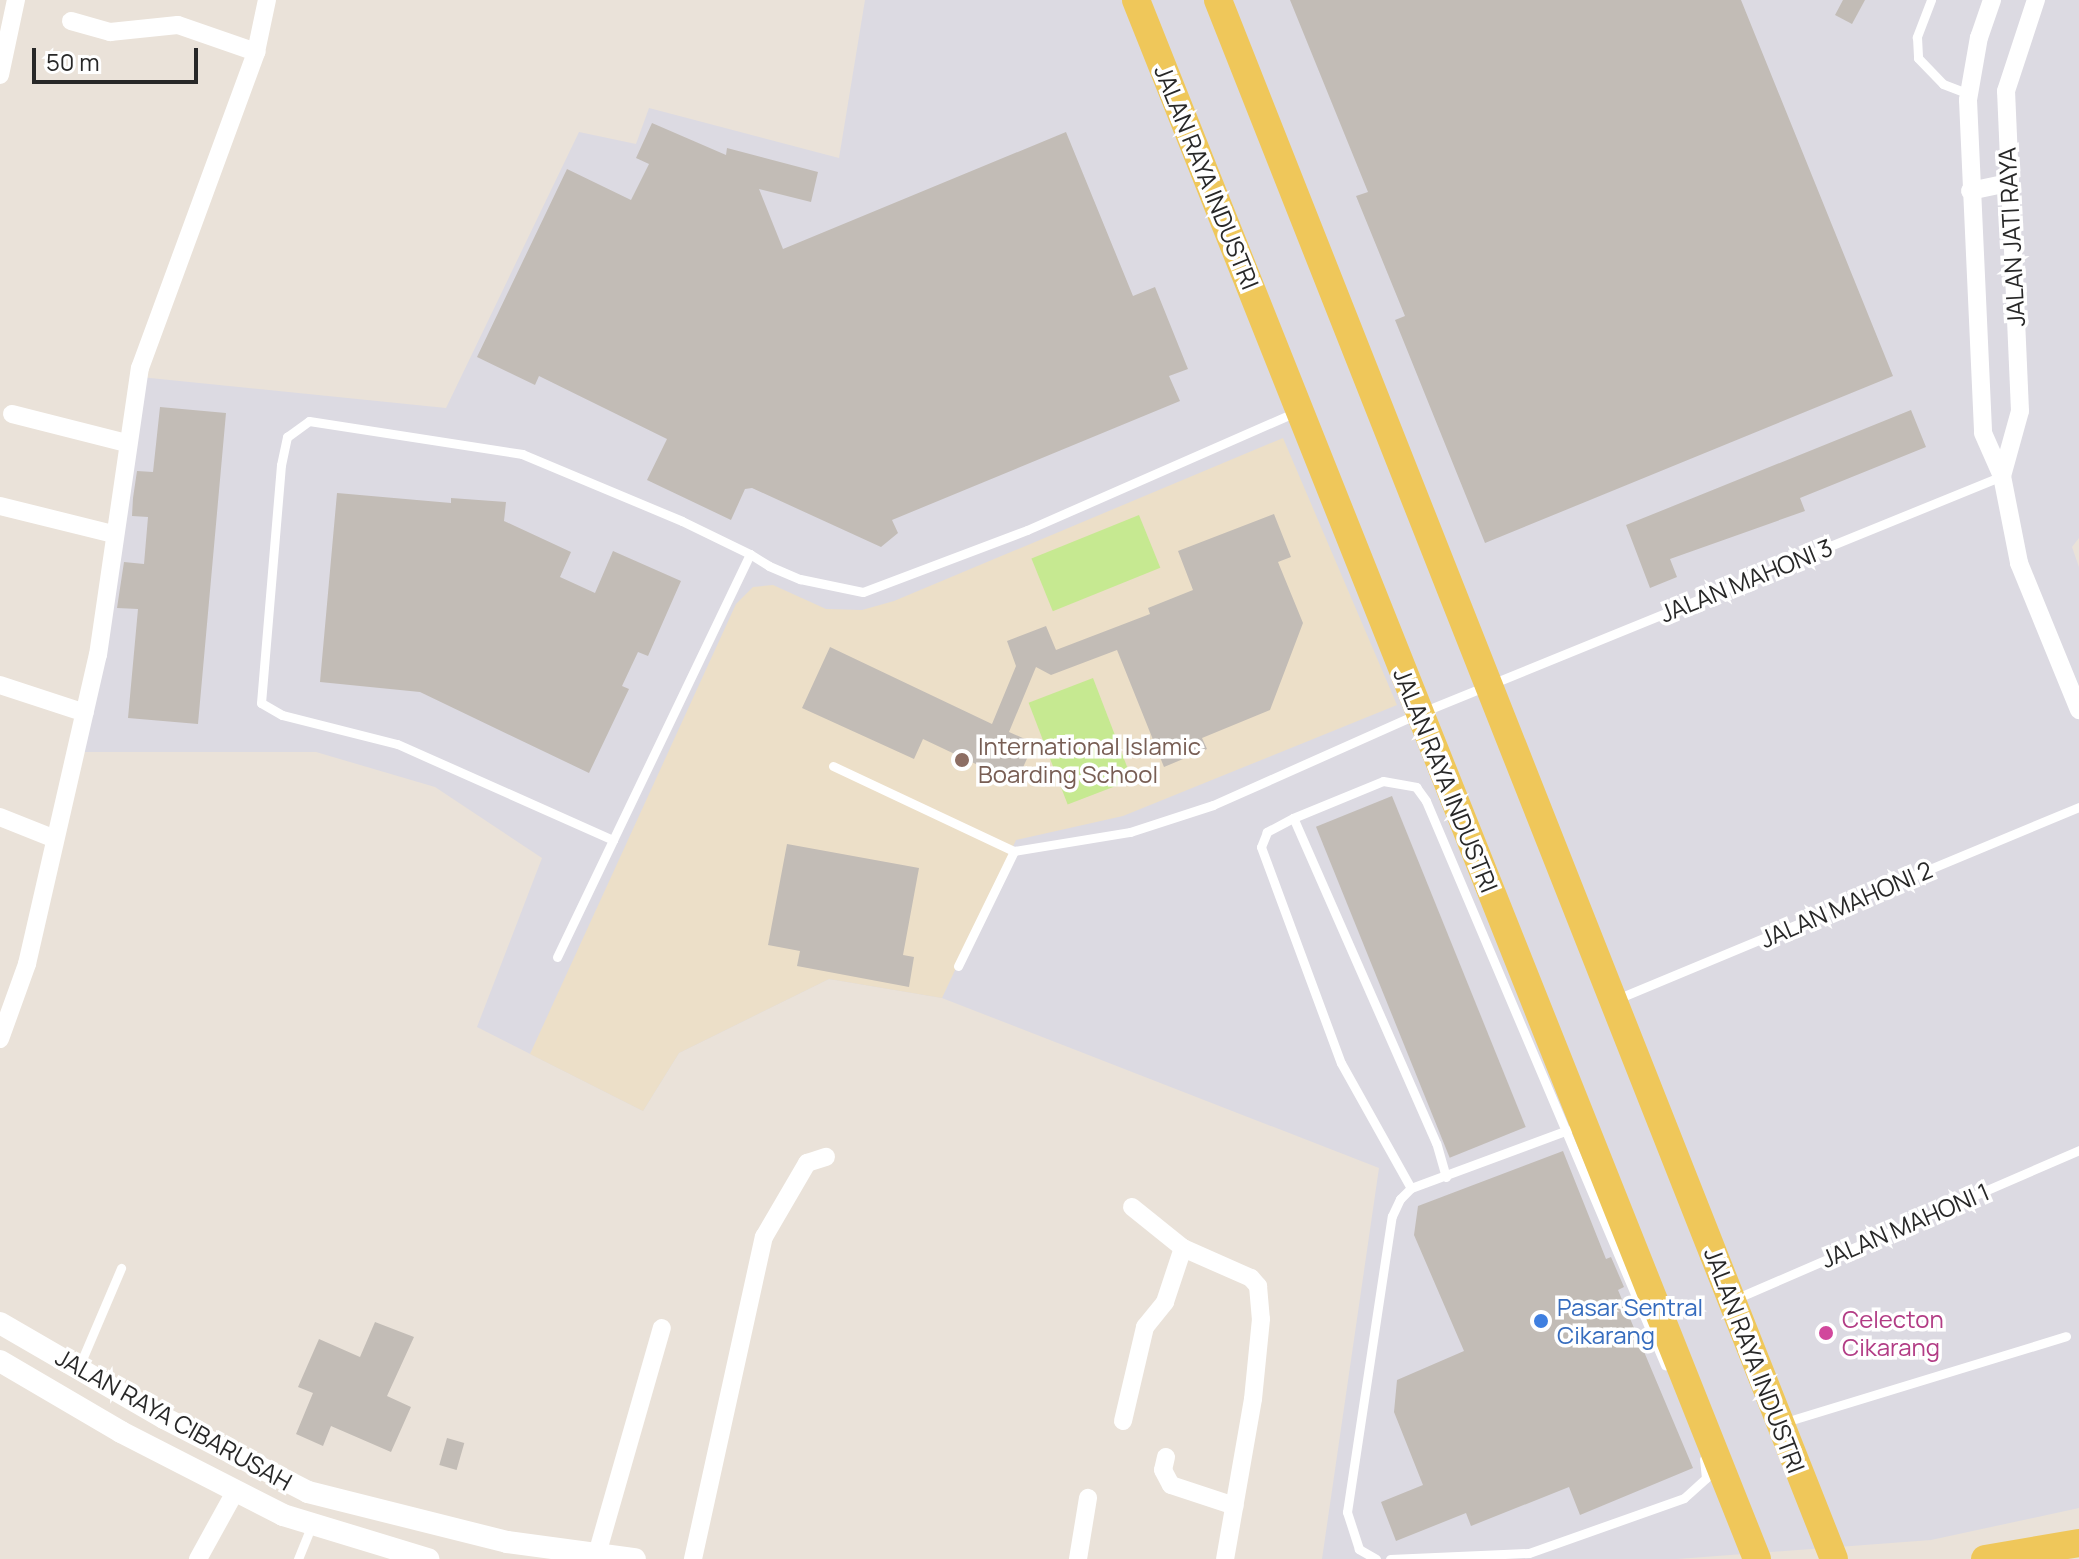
<!DOCTYPE html>
<html>
<head>
<meta charset="utf-8">
<style>
	body { margin:0 }
	#map { position:relative; width:2079px; height:1559px; overflow:hidden; background:#eae2d9; font-family:Manrope,sans-serif }
	div>[style] { position:absolute }
	[style*='--x'] { left:calc(var(--x)*1px); top:calc(var(--y)*1px); width:calc(var(--w)*1px); rotate:calc(var(--a)*1deg) }
	.industrial>* { inset:0; background:#dcdae2 }
	.education>* { inset:0; background:#ecdfc8 }
	.pitch>* { inset:0; background:#c6e991; transform-origin:0 0 }
	.building>* { inset:0; background:#c2bcb6; transform-origin:0 0 }
	.service>* { height:9px; margin:-4.5px; padding:0 4.5px; transform-origin:4.5px; border-radius:4.5px; background:#fff }
	.minor>* { height:18px; margin:-9px; padding:0 9px; transform-origin:9px; border-radius:9px; background:#fff }
	.tertiary>* { height:22px; margin:-11px; padding:0 11px; transform-origin:11px; border-radius:11px; background:#fff }
	.primary>* { height:28px; margin:-14px; padding:0 14px; transform-origin:14px; border-radius:14px; background:#efc75a }
	.dots>* { width:22px; height:22px; translate:-50% -50%; box-sizing:border-box; border:4px solid #fff; border-radius:50% }
	span { translate:-50% -50%; white-space:nowrap; text-align:center; line-height:1.15; -webkit-text-stroke:7px #fff; paint-order:stroke }
	.street-label { font-size:24px; color:#282828 }
	.education-label { font-size:24px; color:#785e54 }
	.left { translate:0 -50%; text-align:left }
	.shop-label { font-size:24px; color:#366cbe }
	.hotel-label { font-size:24px; color:#b23c85 }
	.scale { position:absolute; left:32px; top:48px; width:166px; height:36px; box-sizing:border-box; border:4px solid #282828; border-top:0; padding-left:10px; font-size:24px; line-height:28px; white-space:nowrap; color:#282828; -webkit-text-stroke:6px #fff; paint-order:stroke }
</style>
</head>
<body>
<div id="map">
	<div class="industrial">
		<div style="clip-path:polygon(865px 0,2079px 0,2079px 538px,2072px 547px,2079px 567px,2079px 1508px,1931px 1540px,1677px 1559px,1322px 1559px,1379px 1168px,942px 998px,829px 979px,679px 1053px,643px 1111px,477px 1027px,542px 858px,435px 787px,316px 752px,83px 752px,140px 377px,446px 408px,579px 132px,636px 144px,649px 108px,839px 158px)"></div>
	</div>
	<div class="education">
		<div style="clip-path:polygon(1283px 438px,1397px 705px,1123px 816px,1016px 840px,942px 998px,829px 979px,679px 1053px,643px 1111px,530px 1054px,736px 604px,753px 587px,773px 585px,826px 609px,862px 610px,894px 601px)"></div>
	</div>
	<div class="pitch">
		<div style="left:1139px;top:515px;width:57px;height:116px;rotate:68deg"></div>
		<div style="left:1093px;top:678px;width:109px;height:69px;rotate:69deg"></div>
	</div>
	<div class="building">
		<div style="clip-path:polygon(1290px 0,1741px 0,1893px 376px,1485px 543px,1395px 320px,1405px 316px,1356px 196px,1368px 192px)"></div>
		<div style="clip-path:polygon(1843px 0,1865px 0,1852px 24px,1835px 15px)"></div>
		<div style="clip-path:polygon(652px 123px,726px 155px,727px 148px,818px 172px,811px 202px,759px 189px,783px 249px,1066px 132px,1133px 296px,1155px 287px,1188px 369px,1169px 376px,1180px 401px,892px 520px,898px 533px,881px 547px,752px 488px,745px 489px,731px 520px,647px 480px,667px 439px,539px 376px,535px 385px,477px 357px,567px 169px,631px 200px,649px 164px,636px 158px)"></div>
		<div style="clip-path:polygon(160px 407px,226px 413px,198px 724px,128px 718px,138px 609px,117px 608px,124px 562px,144px 564px,148px 517px,132px 516px,133px 498px,137px 471px,153px 472px)"></div>
		<div style="clip-path:polygon(1911px 410px,1926px 447px,1800px 498px,1805px 511px,1670px 559px,1677px 577px,1650px 588px,1626px 525px)"></div>
		<div style="clip-path:polygon(337px 493px,451px 503px,451px 498px,506px 502px,504px 521px,571px 552px,560px 577px,595px 593px,613px 551px,681px 581px,648px 656px,638px 652px,622px 686px,629px 689px,589px 773px,420px 692px,320px 682px)"></div>
		<div style="clip-path:polygon(1274px 514px,1291px 557px,1278px 562px,1303px 623px,1270px 710px,1202px 738px,1207px 749px,1164px 767px,1117px 650px,1051px 675px,1036px 667px,1009px 732px,1034px 743px,1016px 783px,923px 739px,914px 759px,802px 708px,830px 647px,992px 724px,1016px 666px,1007px 641px,1046px 626px,1056px 650px,1150px 614px,1148px 608px,1193px 590px,1178px 551px)"></div>
		<div style="left:1392px;top:796px;width:357px;height:82px;rotate:68deg"></div>
		<div style="clip-path:polygon(787px 844px,919px 868px,903px 955px,914px 957px,909px 987px,797px 966px,800px 951px,768px 945px)"></div>
		<div style="clip-path:polygon(1563px 1151px,1606px 1259px,1611px 1257px,1624px 1287px,1618px 1290px,1693px 1468px,1580px 1515px,1569px 1487px,1471px 1526px,1466px 1513px,1396px 1541px,1381px 1502px,1423px 1485px,1394px 1412px,1397px 1380px,1464px 1351px,1414px 1235px,1418px 1206px)"></div>
		<div style="clip-path:polygon(375px 1322px,414px 1337px,387px 1396px,411px 1407px,391px 1452px,331px 1426px,323px 1446px,296px 1434px,313px 1393px,298px 1387px,319px 1339px,360px 1357px)"></div>
		<div style="left:447px;top:1438px;width:18px;height:28px;rotate:16deg"></div>
	</div>
	<div class="service">
		<div style="--x:1931;--y:0;--w:40;--a:111"></div>
		<div style="--x:1917;--y:37;--w:21;--a:87"></div>
		<div style="--x:1918;--y:58;--w:36;--a:46"></div>
		<div style="--x:1943;--y:84;--w:28;--a:21"></div>
		<div style="--x:750;--y:554;--w:317;--a:115.6"></div>
		<div style="--x:613;--y:840;--w:236;--a:-156"></div>
		<div style="--x:397;--y:744;--w:119;--a:-165.8"></div>
		<div style="--x:282;--y:715;--w:24;--a:-150"></div>
		<div style="--x:261;--y:703;--w:239;--a:-85.2"></div>
		<div style="--x:281;--y:465;--w:29;--a:-78"></div>
		<div style="--x:287;--y:437;--w:27;--a:-36"></div>
		<div style="--x:309;--y:421;--w:216;--a:8.8"></div>
		<div style="--x:522;--y:454;--w:173;--a:22.7"></div>
		<div style="--x:682;--y:521;--w:76;--a:25.9"></div>
		<div style="--x:750;--y:554;--w:22;--a:32"></div>
		<div style="--x:769;--y:566;--w:34;--a:23"></div>
		<div style="--x:800;--y:579;--w:64;--a:11.7"></div>
		<div style="--x:863;--y:592;--w:175;--a:-20.7"></div>
		<div style="--x:1027;--y:530;--w:294;--a:-23.7"></div>
		<div style="--x:833;--y:766;--w:200;--a:25.2"></div>
		<div style="--x:1014;--y:851;--w:118;--a:-9.3"></div>
		<div style="--x:1130;--y:832;--w:87;--a:-18"></div>
		<div style="--x:1213;--y:805;--w:227;--a:-24"></div>
		<div style="--x:1420;--y:713;--w:628;--a:-22.16"></div>
		<div style="--x:1293;--y:818;--w:30;--a:152"></div>
		<div style="--x:1267;--y:832;--w:16;--a:112"></div>
		<div style="--x:1261;--y:847;--w:230;--a:69.7"></div>
		<div style="--x:1341;--y:1063;--w:143;--a:60.8"></div>
		<div style="--x:557;--y:957;--w:130;--a:-64.4"></div>
		<div style="--x:958;--y:966;--w:128;--a:-64"></div>
		<div style="--x:1617;--y:999;--w:500;--a:-22.57"></div>
		<div style="--x:1446;--y:1177;--w:35;--a:-106"></div>
		<div style="--x:1436;--y:1143;--w:355;--a:-113.7"></div>
		<div style="--x:1293;--y:818;--w:97;--a:-22.3"></div>
		<div style="--x:1383;--y:781;--w:34;--a:10"></div>
		<div style="--x:1416;--y:787;--w:17;--a:54"></div>
		<div style="--x:1426;--y:801;--w:613;--a:67.03"></div>
		<div style="--x:1735;--y:1299;--w:375;--a:-23.4"></div>
		<div style="--x:78;--y:1369;--w:110;--a:-66.9"></div>
		<div style="--x:1782;--y:1423;--w:297;--a:-17"></div>
		<div style="--x:298;--y:1559;--w:37;--a:-68"></div>
		<div style="--x:1376;--y:1559;--w:20;--a:-150"></div>
		<div style="--x:1359;--y:1549;--w:39;--a:-108"></div>
		<div style="--x:1347;--y:1512;--w:299;--a:-81.4"></div>
		<div style="--x:1392;--y:1216;--w:19;--a:-65"></div>
		<div style="--x:1400;--y:1199;--w:16;--a:-45"></div>
		<div style="--x:1411;--y:1188;--w:167;--a:-20.3"></div>
		<div style="--x:1390;--y:1559;--w:139;--a:-2.5"></div>
		<div style="--x:1529;--y:1553;--w:164;--a:-19.5"></div>
		<div style="--x:1684;--y:1498;--w:30;--a:-42"></div>
		<div style="--x:1706;--y:1478;--w:19;--a:-96"></div>
	</div>
	<div class="minor">
		<div style="--x:1992;--y:0;--w:39;--a:109"></div>
		<div style="--x:1979;--y:37;--w:64;--a:99.9"></div>
		<div style="--x:1968;--y:100;--w:333;--a:87.4"></div>
		<div style="--x:1983;--y:433;--w:47;--a:66.2"></div>
		<div style="--x:2002;--y:476;--w:89;--a:78.9"></div>
		<div style="--x:2019;--y:563;--w:159;--a:67.8"></div>
		<div style="--x:71;--y:21;--w:41;--a:15.8"></div>
		<div style="--x:110;--y:32;--w:68;--a:-5.9"></div>
		<div style="--x:178;--y:25;--w:83;--a:19.1"></div>
		<div style="--x:0;--y:75;--w:77;--a:-78"></div>
		<div style="--x:1970;--y:191;--w:40;--a:-12"></div>
		<div style="--x:12;--y:414;--w:119;--a:14.2"></div>
		<div style="--x:2002;--y:476;--w:67;--a:-74.5"></div>
		<div style="--x:2020;--y:411;--w:320;--a:-92.5"></div>
		<div style="--x:2006;--y:91;--w:96;--a:-71.8"></div>
		<div style="--x:0;--y:506;--w:116;--a:13.9"></div>
		<div style="--x:0;--y:685;--w:89;--a:18.2"></div>
		<div style="--x:0;--y:817;--w:59;--a:21.8"></div>
		<div style="--x:0;--y:1039;--w:80;--a:-70.2"></div>
		<div style="--x:27;--y:964;--w:317;--a:-77.1"></div>
		<div style="--x:98;--y:655;--w:290;--a:-81.7"></div>
		<div style="--x:140;--y:368;--w:337;--a:-69.8"></div>
		<div style="--x:256;--y:52;--w:53;--a:-78.1"></div>
		<div style="--x:1132;--y:1207;--w:65;--a:38.8"></div>
		<div style="--x:1183;--y:1248;--w:74;--a:23.8"></div>
		<div style="--x:1251;--y:1278;--w:11;--a:49"></div>
		<div style="--x:1258;--y:1286;--w:33;--a:85"></div>
		<div style="--x:1261;--y:1319;--w:80;--a:95.7"></div>
		<div style="--x:1253;--y:1399;--w:162;--a:99.9"></div>
		<div style="--x:1123;--y:1421;--w:97;--a:-76.8"></div>
		<div style="--x:1145;--y:1327;--w:32;--a:-51"></div>
		<div style="--x:1165;--y:1302;--w:57;--a:-71.6"></div>
		<div style="--x:1166;--y:1457;--w:13;--a:103"></div>
		<div style="--x:1163;--y:1470;--w:17;--a:62"></div>
		<div style="--x:1171;--y:1485;--w:67;--a:18.2"></div>
		<div style="--x:597;--y:1554;--w:235;--a:-74"></div>
		<div style="--x:198;--y:1559;--w:77;--a:-61.1"></div>
		<div style="--x:693;--y:1559;--w:330;--a:-77.6"></div>
		<div style="--x:764;--y:1237;--w:86;--a:-59.8"></div>
		<div style="--x:807;--y:1163;--w:20;--a:-18"></div>
		<div style="--x:1078;--y:1559;--w:62;--a:-80.7"></div>
	</div>
	<div class="tertiary">
		<div style="--x:0;--y:1323;--w:190;--a:30.1"></div>
		<div style="--x:164;--y:1418;--w:162;--a:27.2"></div>
		<div style="--x:308;--y:1492;--w:205;--a:14.1"></div>
		<div style="--x:507;--y:1542;--w:129;--a:7.6"></div>
		<div style="--x:0;--y:1361;--w:140;--a:30.4"></div>
		<div style="--x:121;--y:1432;--w:182;--a:27.1"></div>
		<div style="--x:283;--y:1515;--w:152;--a:16.9"></div>
	</div>
	<div class="primary">
		<div style="--x:1136;--y:0;--w:1678;--a:68.28"></div>
		<div style="--x:1218;--y:0;--w:1676;--a:68.44"></div>
		<div style="--x:1985;--y:1559;--w:95;--a:-9.7"></div>
	</div>
	<div class="dots">
		<div style="left:962px;top:760px;background:#8d6e63"></div>
		<div style="left:1541px;top:1321px;background:#3f7fe0"></div>
		<div style="left:1826px;top:1333px;background:#d1479c"></div>
	</div>
	<div class="street-label">
		<span style="left:1207px;top:177px;rotate:68deg">JALAN RAYA INDUSTRI</span>
		<span style="left:2011px;top:237px;rotate:-93deg">JALAN JATI RAYA</span>
		<span style="left:1746px;top:580px;rotate:-22deg">JALAN MAHONI 3</span>
		<span style="left:1446px;top:780px;rotate:68deg">JALAN RAYA INDUSTRI</span>
		<span style="left:1846px;top:904px;rotate:-23deg">JALAN MAHONI 2</span>
		<span style="left:1905px;top:1225px;rotate:-23deg">JALAN MAHONI 1</span>
		<span style="left:1755px;top:1360px;rotate:69deg">JALAN RAYA INDUSTRI</span>
		<span style="left:174px;top:1419px;rotate:29deg">JALAN RAYA CIBARUSAH</span>
	</div>
	<div class="education-label">
		<span class="left" style="left:978px;top:760px">International Islamic<br>Boarding School</span>
	</div>
	<div class="shop-label">
		<span class="left" style="left:1557px;top:1321px">Pasar Sentral<br>Cikarang</span>
	</div>
	<div class="hotel-label">
		<span class="left" style="left:1842px;top:1333px">Celecton<br>Cikarang</span>
	</div>
	<div class="scale">50 m</div>
</div>
</body>
</html>
